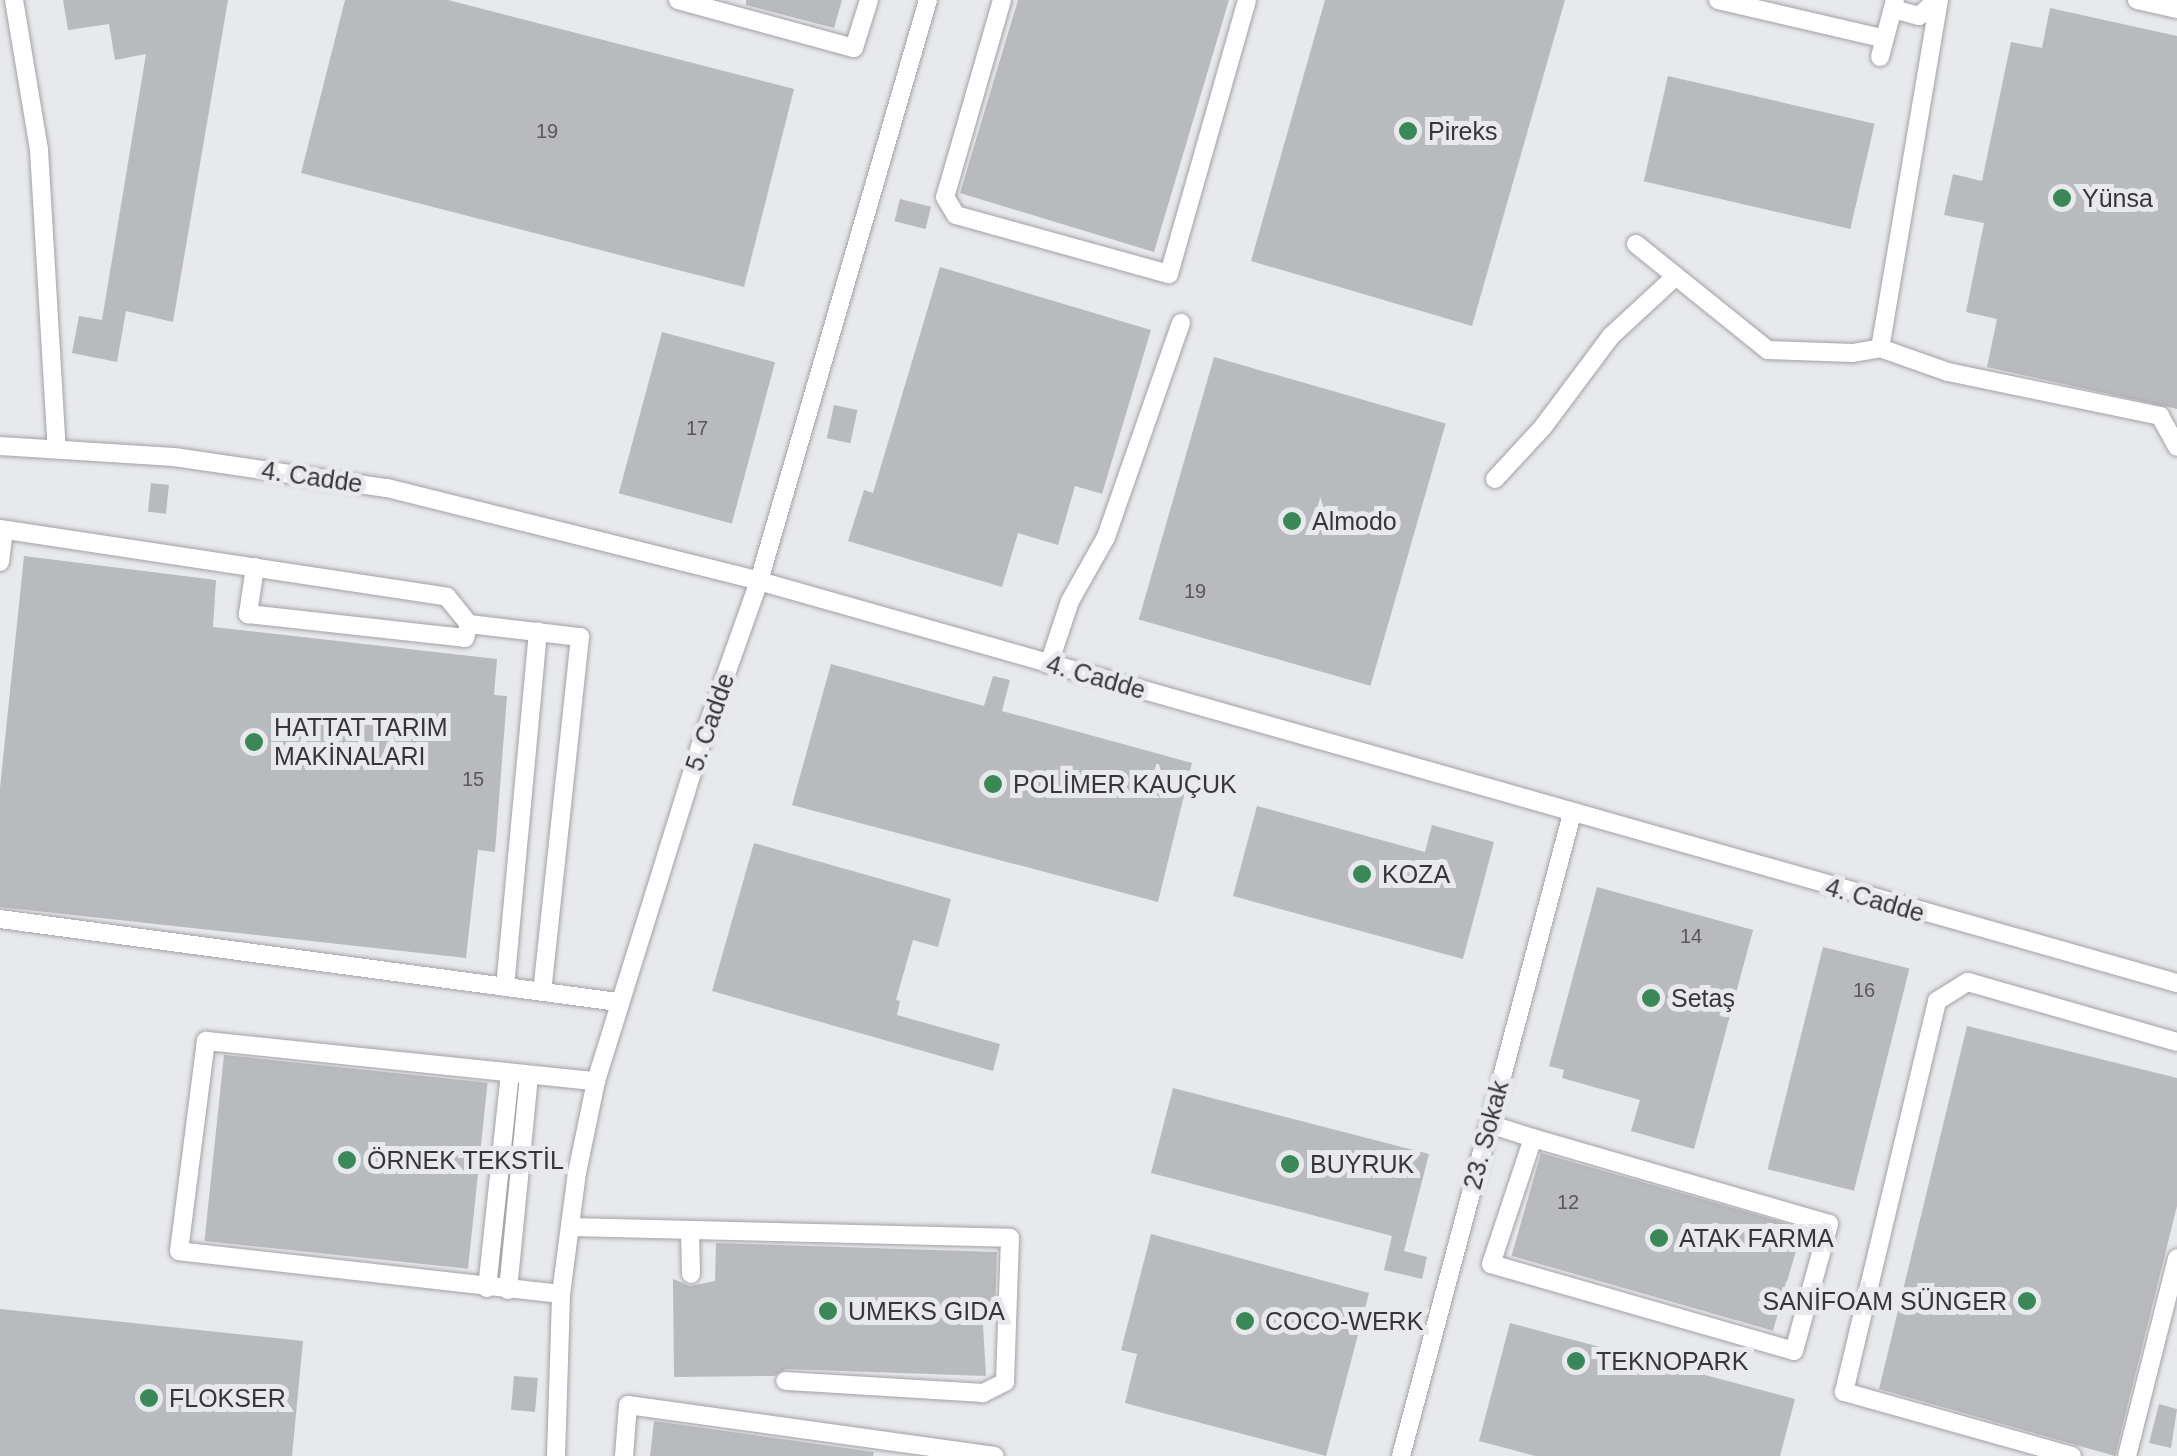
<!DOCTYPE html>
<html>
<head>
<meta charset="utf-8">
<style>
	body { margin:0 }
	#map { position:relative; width:2177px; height:1456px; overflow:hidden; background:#e8e9ec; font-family:Helvetica,sans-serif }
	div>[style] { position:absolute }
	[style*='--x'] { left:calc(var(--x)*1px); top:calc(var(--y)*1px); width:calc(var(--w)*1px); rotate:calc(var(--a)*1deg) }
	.building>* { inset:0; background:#b9babd; transform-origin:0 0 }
	.roads { filter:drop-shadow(0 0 2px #a1a2a6) drop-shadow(0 0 2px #a1a2a6) }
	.minor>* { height:18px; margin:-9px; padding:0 9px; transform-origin:9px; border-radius:9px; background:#fff }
	.dots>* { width:28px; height:28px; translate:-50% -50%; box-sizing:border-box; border:5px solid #e8e9ec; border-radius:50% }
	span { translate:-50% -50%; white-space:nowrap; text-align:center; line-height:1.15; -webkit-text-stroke:10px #e8e9ec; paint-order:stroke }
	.number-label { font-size:20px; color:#58585a }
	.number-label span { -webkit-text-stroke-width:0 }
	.poi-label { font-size:25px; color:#373739 }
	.left { translate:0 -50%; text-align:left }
	.right { translate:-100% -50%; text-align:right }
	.street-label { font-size:25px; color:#373739 }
</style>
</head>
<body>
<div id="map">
	<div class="building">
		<div style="clip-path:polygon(63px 0,228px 0,173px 322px,126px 311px,117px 362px,72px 353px,79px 316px,102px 320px,146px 54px,115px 60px,109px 24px,68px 30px)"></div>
		<div style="clip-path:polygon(345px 0,448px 0,794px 89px,744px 287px,301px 173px)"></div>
		<div style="clip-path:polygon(746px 0,842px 0,834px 28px,746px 5px)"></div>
		<div style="clip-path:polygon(1018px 0,1229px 0,1154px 252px,960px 193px)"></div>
		<div style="clip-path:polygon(1325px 0,1565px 0,1472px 326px,1251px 261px)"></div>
		<div style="clip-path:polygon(2050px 8px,2177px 36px,2177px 409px,1987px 367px,1997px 319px,1966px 312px,1984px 223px,1944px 215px,1953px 174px,1982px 181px,2011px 42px,2042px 48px)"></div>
		<div style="left:1668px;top:76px;width:212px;height:108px;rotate:13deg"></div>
		<div style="left:900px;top:199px;width:32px;height:23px;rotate:14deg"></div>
		<div style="clip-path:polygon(940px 267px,1151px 330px,1102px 494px,1075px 486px,1058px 545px,1018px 533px,1002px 587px,848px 541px,864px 490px,873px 493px)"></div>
		<div style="left:662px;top:332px;width:117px;height:167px;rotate:15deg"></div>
		<div style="left:1214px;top:357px;width:241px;height:273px;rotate:16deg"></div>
		<div style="left:834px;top:405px;width:24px;height:34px;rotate:12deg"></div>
		<div style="left:151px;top:483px;width:18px;height:29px;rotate:6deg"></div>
		<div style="clip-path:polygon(24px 556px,216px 580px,213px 627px,497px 659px,494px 695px,507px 696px,495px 852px,478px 850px,466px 958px,0 907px,0 788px)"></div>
		<div style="clip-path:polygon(831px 664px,984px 706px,993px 676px,1010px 680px,1002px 711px,1192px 763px,1158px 902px,792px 805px)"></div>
		<div style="clip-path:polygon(1257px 806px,1425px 852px,1432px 825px,1494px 842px,1463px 959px,1233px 896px)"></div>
		<div style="clip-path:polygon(754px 843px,951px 899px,938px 947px,913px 940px,896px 1000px,900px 1001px,897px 1015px,1000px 1044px,993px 1071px,712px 991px)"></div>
		<div style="clip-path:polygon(1597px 887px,1753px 930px,1694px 1149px,1631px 1131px,1640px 1100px,1562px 1078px,1564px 1070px,1549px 1066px)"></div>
		<div style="left:1823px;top:947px;width:89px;height:229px;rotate:14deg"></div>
		<div style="clip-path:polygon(1967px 1026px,2177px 1078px,2177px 1206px,2115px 1456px,1879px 1389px)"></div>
		<div style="left:224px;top:1055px;width:265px;height:187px;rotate:6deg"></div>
		<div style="clip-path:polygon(1173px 1088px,1429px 1154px,1404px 1251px,1427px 1257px,1422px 1279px,1384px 1270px,1392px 1236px,1151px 1173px)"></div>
		<div style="left:1541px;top:1153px;width:272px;height:107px;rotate:16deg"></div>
		<div style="clip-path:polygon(1151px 1234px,1369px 1293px,1326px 1456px,1125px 1403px,1137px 1354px,1121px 1350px)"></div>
		<div style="clip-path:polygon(716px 1243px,997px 1252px,995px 1311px,982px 1308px,986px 1376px,786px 1369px,774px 1376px,674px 1377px,673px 1279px,690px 1286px,715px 1281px)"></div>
		<div style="clip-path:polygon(0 1309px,303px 1341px,292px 1456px,0 1456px)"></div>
		<div style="clip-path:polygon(1510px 1323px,1795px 1399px,1780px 1456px,1535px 1456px,1479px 1441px)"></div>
		<div style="left:514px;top:1376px;width:24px;height:34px;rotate:5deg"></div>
		<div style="clip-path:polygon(2159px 1404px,2177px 1409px,2171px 1448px,2149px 1443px)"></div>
		<div style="clip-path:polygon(654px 1421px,874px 1452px,873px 1456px,650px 1456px)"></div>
	</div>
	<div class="roads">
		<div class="minor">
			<div style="--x:14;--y:0;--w:152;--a:80.5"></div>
			<div style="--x:39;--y:150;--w:300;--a:86.6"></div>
			<div style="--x:678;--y:0;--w:182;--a:15.3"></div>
			<div style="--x:854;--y:48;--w:50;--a:-72.6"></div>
			<div style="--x:1002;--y:0;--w:205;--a:106.1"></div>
			<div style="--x:945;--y:197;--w:21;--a:59"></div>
			<div style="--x:956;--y:215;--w:221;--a:15.5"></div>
			<div style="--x:1169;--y:274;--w:285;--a:-74.1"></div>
			<div style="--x:1718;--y:0;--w:171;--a:13.1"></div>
			<div style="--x:1939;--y:0;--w:353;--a:99.6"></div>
			<div style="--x:1880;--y:348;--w:72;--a:19.4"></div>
			<div style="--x:1948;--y:372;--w:217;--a:11.7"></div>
			<div style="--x:2160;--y:416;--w:35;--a:61"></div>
			<div style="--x:2137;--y:0;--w:41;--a:12.7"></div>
			<div style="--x:1893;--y:9;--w:27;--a:15"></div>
			<div style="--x:1919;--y:16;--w:24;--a:-42"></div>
			<div style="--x:1880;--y:57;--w:59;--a:-75.3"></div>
			<div style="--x:1636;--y:244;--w:169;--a:38.8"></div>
			<div style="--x:1768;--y:350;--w:85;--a:2"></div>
			<div style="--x:1853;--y:353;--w:27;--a:-10"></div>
			<div style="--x:0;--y:446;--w:174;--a:3.6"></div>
			<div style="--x:174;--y:457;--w:215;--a:8.3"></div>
			<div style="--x:387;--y:488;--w:383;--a:14"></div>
			<div style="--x:759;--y:581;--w:1474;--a:15.83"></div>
			<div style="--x:1495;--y:479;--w:71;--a:-47.3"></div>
			<div style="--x:1543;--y:427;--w:114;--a:-53.2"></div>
			<div style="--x:1611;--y:336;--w:88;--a:-42.7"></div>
			<div style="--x:0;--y:529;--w:452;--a:8.6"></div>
			<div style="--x:447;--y:597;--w:35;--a:51"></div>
			<div style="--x:469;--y:624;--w:112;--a:6.7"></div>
			<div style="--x:580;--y:637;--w:355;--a:96.1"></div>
			<div style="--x:0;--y:562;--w:32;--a:-83"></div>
			<div style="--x:255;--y:567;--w:48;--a:98.5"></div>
			<div style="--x:248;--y:614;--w:218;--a:6.3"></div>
			<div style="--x:465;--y:638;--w:15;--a:-74"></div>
			<div style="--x:1049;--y:664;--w:66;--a:-71.6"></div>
			<div style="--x:1070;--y:601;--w:73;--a:-60.6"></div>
			<div style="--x:1106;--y:537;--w:227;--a:-70.7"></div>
			<div style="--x:0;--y:919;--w:624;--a:7.65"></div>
			<div style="--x:505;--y:987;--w:357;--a:-84.7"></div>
			<div style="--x:1489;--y:1124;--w:46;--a:17.7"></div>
			<div style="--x:1533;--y:1138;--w:133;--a:108.4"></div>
			<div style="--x:1491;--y:1264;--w:315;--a:16"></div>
			<div style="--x:1794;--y:1351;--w:132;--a:-74.6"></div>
			<div style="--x:1829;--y:1224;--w:308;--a:-163.8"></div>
			<div style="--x:570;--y:1227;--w:440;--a:1.4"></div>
			<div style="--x:1010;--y:1238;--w:144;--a:92"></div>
			<div style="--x:1005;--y:1382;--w:25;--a:153"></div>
			<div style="--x:983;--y:1393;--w:198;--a:-176.5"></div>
			<div style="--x:690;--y:1230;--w:44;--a:88.7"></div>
			<div style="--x:487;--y:1288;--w:215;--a:-83.9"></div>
			<div style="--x:508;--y:1290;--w:215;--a:-84.4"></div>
			<div style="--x:561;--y:1294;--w:384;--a:-173.6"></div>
			<div style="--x:179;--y:1251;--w:212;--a:-82.7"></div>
			<div style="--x:206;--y:1041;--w:392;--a:5.9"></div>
			<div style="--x:556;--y:1456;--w:162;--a:-88.2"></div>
			<div style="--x:561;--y:1294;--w:122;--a:-82.5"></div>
			<div style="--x:577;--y:1173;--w:94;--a:-78.3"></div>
			<div style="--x:596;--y:1081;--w:350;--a:-72.7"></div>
			<div style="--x:700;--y:747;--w:176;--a:-70.4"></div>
			<div style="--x:759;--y:581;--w:605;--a:-73.78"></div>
			<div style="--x:624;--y:1456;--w:51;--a:-85.5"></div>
			<div style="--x:628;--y:1405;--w:370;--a:7.9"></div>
			<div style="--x:1401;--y:1456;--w:664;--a:-75.09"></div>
			<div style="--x:2072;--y:1456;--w:237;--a:-164.3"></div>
			<div style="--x:1844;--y:1392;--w:402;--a:-76.6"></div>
			<div style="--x:1937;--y:1001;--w:36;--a:-32"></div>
			<div style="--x:1968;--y:982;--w:217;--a:16"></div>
			<div style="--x:2127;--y:1456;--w:204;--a:-75.8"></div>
		</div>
	</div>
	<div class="dots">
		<div style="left:1408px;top:131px;background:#3a8858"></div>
		<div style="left:2062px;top:198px;background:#3a8858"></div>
		<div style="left:1292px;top:521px;background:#3a8858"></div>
		<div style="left:254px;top:742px;background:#3a8858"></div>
		<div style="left:993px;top:784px;background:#3a8858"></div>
		<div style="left:1362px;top:874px;background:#3a8858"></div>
		<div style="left:1651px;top:998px;background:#3a8858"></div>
		<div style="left:347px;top:1160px;background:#3a8858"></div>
		<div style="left:1290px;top:1164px;background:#3a8858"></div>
		<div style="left:1659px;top:1238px;background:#3a8858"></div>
		<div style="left:2027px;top:1301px;background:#3a8858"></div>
		<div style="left:828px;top:1311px;background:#3a8858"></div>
		<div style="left:1245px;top:1321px;background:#3a8858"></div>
		<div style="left:1576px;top:1361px;background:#3a8858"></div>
		<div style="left:149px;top:1398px;background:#3a8858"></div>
	</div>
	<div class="number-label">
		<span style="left:547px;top:131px">19</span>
		<span style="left:697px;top:428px">17</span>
		<span style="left:1195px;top:591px">19</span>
		<span style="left:473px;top:779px">15</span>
		<span style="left:1691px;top:936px">14</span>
		<span style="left:1864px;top:990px">16</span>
		<span style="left:1568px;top:1202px">12</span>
	</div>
	<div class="poi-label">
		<span class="left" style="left:1428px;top:131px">Pireks</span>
		<span class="left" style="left:2082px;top:198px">Yünsa</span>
		<span class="left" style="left:1312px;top:521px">Almodo</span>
		<span class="left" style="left:274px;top:742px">HATTAT TARIM<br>MAKİNALARI</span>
		<span class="left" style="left:1013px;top:784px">POLİMER KAUÇUK</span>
		<span class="left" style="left:1382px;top:874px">KOZA</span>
		<span class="left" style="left:1671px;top:998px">Setaş</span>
		<span class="left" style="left:367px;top:1160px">ÖRNEK TEKSTİL</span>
		<span class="left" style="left:1310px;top:1164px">BUYRUK</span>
		<span class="left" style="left:1679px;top:1238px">ATAK FARMA</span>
		<span class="right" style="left:2007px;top:1301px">SANİFOAM SÜNGER</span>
		<span class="left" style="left:848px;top:1311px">UMEKS GIDA</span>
		<span class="left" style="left:1265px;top:1321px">COCO-WERK</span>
		<span class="left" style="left:1596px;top:1361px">TEKNOPARK</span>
		<span class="left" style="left:169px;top:1398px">FLOKSER</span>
	</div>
	<div class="street-label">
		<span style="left:312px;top:477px;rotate:8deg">4. Cadde</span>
		<span style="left:1096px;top:677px;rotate:16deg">4. Cadde</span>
		<span style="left:710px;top:722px;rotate:-71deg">5. Cadde</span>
		<span style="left:1875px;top:900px;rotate:16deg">4. Cadde</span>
		<span style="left:1486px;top:1135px;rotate:-75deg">23. Sokak</span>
	</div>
</div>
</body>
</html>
